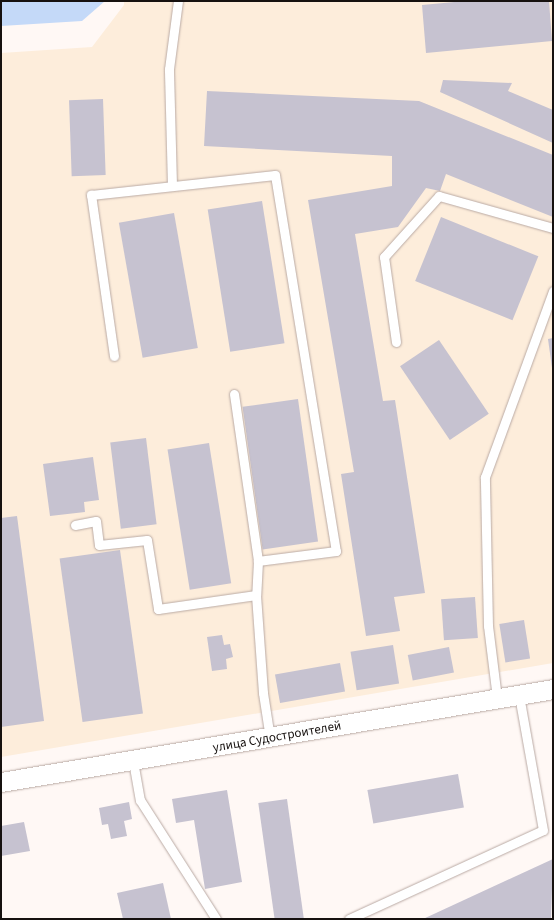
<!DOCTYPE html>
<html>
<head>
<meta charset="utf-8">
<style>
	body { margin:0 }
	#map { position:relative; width:554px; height:920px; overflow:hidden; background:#fff8f5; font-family:"Source Sans 3",sans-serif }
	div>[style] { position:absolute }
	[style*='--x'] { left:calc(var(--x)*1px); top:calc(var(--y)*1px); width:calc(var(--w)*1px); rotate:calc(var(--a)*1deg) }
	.industrial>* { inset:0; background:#fdeddb }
	.water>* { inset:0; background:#c4d9f8 }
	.building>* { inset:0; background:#c6c2d0; transform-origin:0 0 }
	.roads { filter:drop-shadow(0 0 1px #baaaa4) drop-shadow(0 0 1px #baaaa4) }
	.lane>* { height:9px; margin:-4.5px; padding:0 4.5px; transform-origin:4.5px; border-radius:4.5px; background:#fff }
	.street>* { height:19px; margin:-9.5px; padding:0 9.5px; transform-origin:9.5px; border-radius:9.5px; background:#fff }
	span { translate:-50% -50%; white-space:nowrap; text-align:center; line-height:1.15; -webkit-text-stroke:3px #fff; paint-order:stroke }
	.street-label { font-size:13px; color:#16110f }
	.frame { position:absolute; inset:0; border:2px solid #16110f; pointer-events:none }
</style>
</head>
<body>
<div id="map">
	<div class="industrial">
		<div style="clip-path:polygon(124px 1px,553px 1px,553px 663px,1px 757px,1px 53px,92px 47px,124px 5px)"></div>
	</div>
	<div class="water">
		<div style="clip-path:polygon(1px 1px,105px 1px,82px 21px,1px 26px)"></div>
	</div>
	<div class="building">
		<div style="clip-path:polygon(465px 1px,549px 1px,552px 41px,426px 53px,422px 5px)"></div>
		<div style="clip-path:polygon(443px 80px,512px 83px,508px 91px,553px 110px,553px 143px,440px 92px)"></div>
		<div style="clip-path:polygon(207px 91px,419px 101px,553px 155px,553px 217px,446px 174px,440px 191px,426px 188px,398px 227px,355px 234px,383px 401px,395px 400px,425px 593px,394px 597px,400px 631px,366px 636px,341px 474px,354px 472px,308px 200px,392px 186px,392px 156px,204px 146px)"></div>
		<div style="left:103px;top:99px;width:76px;height:34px;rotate:88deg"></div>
		<div style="left:262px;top:201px;width:144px;height:55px;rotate:81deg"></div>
		<div style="left:174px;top:213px;width:137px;height:56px;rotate:80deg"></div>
		<div style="left:441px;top:217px;width:105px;height:69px;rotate:22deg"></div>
		<div style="clip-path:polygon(553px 338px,553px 368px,552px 368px,548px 339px)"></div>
		<div style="left:439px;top:340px;width:89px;height:47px;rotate:56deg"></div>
		<div style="left:298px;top:399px;width:144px;height:56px;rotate:82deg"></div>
		<div style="left:146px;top:438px;width:87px;height:36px;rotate:83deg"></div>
		<div style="left:209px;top:443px;width:142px;height:42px;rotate:81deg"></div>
		<div style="clip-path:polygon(93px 457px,99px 500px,84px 502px,85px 512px,50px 516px,43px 464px)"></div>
		<div style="clip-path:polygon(17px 516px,44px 721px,1px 727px,1px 518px)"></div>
		<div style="left:120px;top:550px;width:165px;height:61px;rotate:82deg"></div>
		<div style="left:475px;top:597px;width:41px;height:34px;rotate:86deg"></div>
		<div style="left:524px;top:620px;width:39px;height:25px;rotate:81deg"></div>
		<div style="clip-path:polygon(222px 635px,224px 645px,230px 644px,233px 657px,226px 659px,227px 669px,212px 671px,207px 637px)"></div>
		<div style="left:393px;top:645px;width:39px;height:43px;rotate:81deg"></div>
		<div style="left:449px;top:647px;width:26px;height:42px;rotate:79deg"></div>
		<div style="left:340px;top:663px;width:29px;height:66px;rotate:80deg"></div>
		<div style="left:458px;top:774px;width:34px;height:92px;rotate:80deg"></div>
		<div style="clip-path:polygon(227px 790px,242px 882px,205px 889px,194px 820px,176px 823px,172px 799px)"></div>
		<div style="left:287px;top:799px;width:121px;height:29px;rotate:82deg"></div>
		<div style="clip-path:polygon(129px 802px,132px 819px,124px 821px,127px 836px,111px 839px,108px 824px,102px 825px,99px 808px)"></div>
		<div style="clip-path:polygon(24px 822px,30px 851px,1px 856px,1px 826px)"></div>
		<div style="clip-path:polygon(553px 859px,551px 919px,423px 919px)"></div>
		<div style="clip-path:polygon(163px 883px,171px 919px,123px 919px,117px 893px)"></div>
	</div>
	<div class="roads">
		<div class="lane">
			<div style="--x:172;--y:186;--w:117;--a:-91.5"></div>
			<div style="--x:169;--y:69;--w:69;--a:-82.5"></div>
			<div style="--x:396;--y:342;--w:86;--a:-98"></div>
			<div style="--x:384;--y:257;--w:82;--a:-48"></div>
			<div style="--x:439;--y:196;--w:118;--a:15.7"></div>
			<div style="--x:114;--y:356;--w:163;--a:-98.1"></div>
			<div style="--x:91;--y:195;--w:185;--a:-6.2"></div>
			<div style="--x:275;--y:175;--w:381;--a:80.8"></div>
			<div style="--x:336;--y:551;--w:79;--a:172.7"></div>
			<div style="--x:234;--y:394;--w:169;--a:81.8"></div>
			<div style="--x:258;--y:561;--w:34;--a:93"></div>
			<div style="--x:256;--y:595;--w:98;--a:85.9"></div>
			<div style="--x:263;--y:693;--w:46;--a:81.2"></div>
			<div style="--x:75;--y:525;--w:21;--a:-11"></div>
			<div style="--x:96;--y:521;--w:24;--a:83"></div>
			<div style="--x:99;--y:545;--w:48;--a:-5.9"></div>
			<div style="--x:147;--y:540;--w:70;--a:80.9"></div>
			<div style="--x:158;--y:609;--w:99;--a:-8.1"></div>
			<div style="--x:497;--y:698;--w:73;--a:-97.1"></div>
			<div style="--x:488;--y:626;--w:149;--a:-91.2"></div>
			<div style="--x:485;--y:477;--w:198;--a:-69.9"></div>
			<div style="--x:133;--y:761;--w:40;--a:80"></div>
			<div style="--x:140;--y:800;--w:141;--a:57.4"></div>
			<div style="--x:349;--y:919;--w:213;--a:-24.6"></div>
			<div style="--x:543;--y:830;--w:137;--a:-100.1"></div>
		</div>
		<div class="street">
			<div style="--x:1;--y:782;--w:560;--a:-9.56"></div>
		</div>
	</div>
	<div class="street-label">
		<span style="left:277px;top:737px;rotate:-10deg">улица Судостроителей</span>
	</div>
	<div class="frame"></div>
</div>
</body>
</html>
